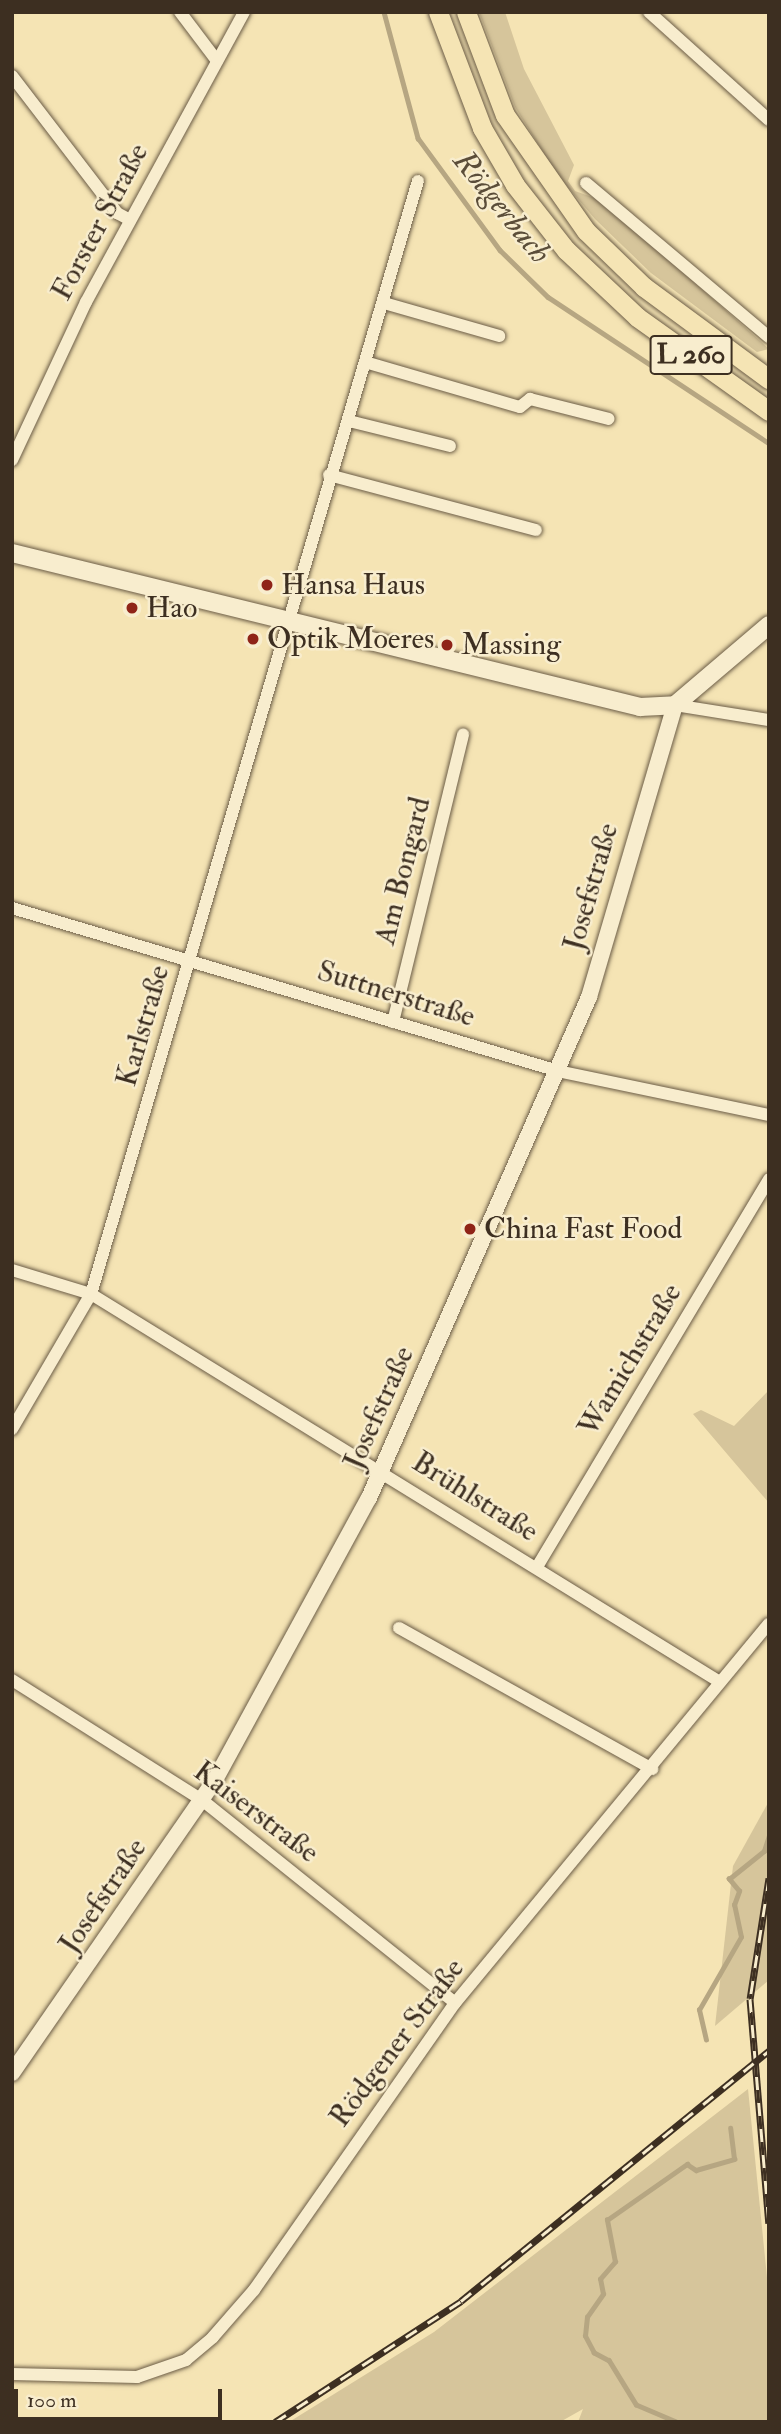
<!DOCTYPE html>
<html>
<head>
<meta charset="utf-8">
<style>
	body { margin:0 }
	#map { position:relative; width:781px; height:2434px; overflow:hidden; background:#f5e4b4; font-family:"IM FELL Double Pica",serif }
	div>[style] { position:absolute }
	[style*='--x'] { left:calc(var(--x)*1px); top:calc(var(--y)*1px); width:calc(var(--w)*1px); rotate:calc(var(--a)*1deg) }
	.green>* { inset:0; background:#d6c59b }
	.stream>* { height:4.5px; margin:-2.25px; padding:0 2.25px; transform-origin:2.25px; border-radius:2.25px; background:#b6a682 }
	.roads { filter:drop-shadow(0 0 2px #6b5c46) drop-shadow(0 0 2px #6b5c46) }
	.minor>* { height:12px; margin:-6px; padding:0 6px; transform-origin:6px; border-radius:6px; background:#f8edce }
	.tertiary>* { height:16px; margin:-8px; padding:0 8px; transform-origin:8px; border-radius:8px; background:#f8edce }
	.secondary>* { height:18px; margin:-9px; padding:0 9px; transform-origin:9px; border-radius:9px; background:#f8edce }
	.primary>* { height:19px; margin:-9.5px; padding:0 9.5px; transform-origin:9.5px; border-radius:9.5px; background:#f5e4b4 }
	.rail>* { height:7px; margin-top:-3.5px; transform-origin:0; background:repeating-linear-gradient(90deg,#f8edce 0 13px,#3d2f21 0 26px); box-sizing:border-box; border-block:2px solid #3d2f21 }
	.dots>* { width:19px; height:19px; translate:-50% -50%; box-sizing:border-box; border:4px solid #f8edce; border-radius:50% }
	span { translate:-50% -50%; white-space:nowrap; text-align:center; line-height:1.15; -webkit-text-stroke:5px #f8edce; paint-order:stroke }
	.shield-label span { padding:2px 5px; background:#f8edce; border:2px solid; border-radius:5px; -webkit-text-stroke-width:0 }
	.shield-label { font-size:28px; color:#3d2f21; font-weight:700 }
	.street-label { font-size:30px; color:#3d2f21 }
	.poi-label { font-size:30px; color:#3d2f21 }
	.left { translate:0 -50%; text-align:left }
	.water-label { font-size:32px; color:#5b4d39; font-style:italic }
	.frame { position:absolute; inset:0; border:14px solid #3d2f21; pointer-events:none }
	.scale { position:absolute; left:14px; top:2389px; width:208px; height:32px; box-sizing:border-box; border:4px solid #3d2f21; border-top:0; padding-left:9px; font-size:21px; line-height:24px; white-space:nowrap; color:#3d2f21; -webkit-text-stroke:5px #f8edce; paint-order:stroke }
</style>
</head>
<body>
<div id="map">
	<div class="green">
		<div style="clip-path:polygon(479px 12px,505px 12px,524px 69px,574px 165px,568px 181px,575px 191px,603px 201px,769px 349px,757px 352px,651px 273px,595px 219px,556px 173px,515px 107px)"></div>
		<div style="clip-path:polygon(769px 1390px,769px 1503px,693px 1414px,701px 1410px,734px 1426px)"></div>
		<div style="clip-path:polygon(769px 1801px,769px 1980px,715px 2026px,733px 1866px)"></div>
		<div style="clip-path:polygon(748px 2089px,769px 2297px,769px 2422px,578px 2422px,583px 2409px,560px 2422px,289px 2422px,434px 2332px)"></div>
	</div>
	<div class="stream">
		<div style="--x:384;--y:12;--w:131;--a:74.9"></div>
		<div style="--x:418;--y:138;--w:139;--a:53.8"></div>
		<div style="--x:500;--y:250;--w:67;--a:44.4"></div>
		<div style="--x:548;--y:297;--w:265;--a:33.5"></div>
		<div style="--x:706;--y:2040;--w:31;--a:-103"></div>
		<div style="--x:699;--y:2010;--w:84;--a:-60.1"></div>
		<div style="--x:741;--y:1937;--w:33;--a:-102"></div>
		<div style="--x:734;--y:1905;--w:15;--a:-70"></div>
		<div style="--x:739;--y:1891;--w:16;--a:-130"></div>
		<div style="--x:729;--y:1879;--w:45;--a:-38.7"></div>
		<div style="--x:764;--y:1851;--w:16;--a:-72"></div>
		<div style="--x:676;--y:2422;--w:43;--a:-157"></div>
		<div style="--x:636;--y:2405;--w:52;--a:-121.5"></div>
		<div style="--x:609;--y:2361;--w:17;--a:-152"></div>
		<div style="--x:594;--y:2353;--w:19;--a:-118"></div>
		<div style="--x:585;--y:2336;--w:19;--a:-84"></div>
		<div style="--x:587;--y:2317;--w:28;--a:-55"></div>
		<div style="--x:603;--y:2294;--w:15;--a:-101"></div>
		<div style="--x:600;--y:2279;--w:23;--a:-49"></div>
		<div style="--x:615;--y:2262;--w:43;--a:-100.8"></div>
		<div style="--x:607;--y:2220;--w:98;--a:-35"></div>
		<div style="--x:687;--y:2164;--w:11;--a:34"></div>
		<div style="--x:696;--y:2170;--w:40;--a:-16"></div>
		<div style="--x:734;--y:2159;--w:31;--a:-97"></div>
	</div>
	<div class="roads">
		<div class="minor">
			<div style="--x:180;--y:12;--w:61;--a:52.9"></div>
			<div style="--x:649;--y:12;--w:161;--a:42"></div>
			<div style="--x:12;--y:76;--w:173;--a:52.5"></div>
			<div style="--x:117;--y:213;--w:15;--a:28"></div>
			<div style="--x:586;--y:183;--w:239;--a:40.1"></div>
			<div style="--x:384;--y:303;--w:120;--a:16"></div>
			<div style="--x:365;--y:362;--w:161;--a:16.2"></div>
			<div style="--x:520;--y:407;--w:13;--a:-39"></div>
			<div style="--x:530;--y:399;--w:81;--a:14.2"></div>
			<div style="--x:349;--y:421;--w:104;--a:13.9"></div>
			<div style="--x:12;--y:460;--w:174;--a:-64.9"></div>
			<div style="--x:86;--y:302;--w:330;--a:-61.4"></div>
			<div style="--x:329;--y:475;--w:214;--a:14.9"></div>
			<div style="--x:675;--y:705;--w:95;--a:9.1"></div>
			<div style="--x:12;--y:908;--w:570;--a:16.62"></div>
			<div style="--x:558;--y:1071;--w:216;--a:11.8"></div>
			<div style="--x:393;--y:1022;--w:296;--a:-76.3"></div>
			<div style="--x:12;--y:1270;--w:83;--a:16.9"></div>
			<div style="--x:91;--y:1294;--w:739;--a:31.67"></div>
			<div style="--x:12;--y:1429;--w:156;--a:-59.7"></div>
			<div style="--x:91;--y:1294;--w:1160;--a:-73.63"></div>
			<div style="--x:537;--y:1567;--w:452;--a:-59.1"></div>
			<div style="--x:399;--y:1628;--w:290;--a:29.1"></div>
			<div style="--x:12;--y:1680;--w:225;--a:32.3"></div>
			<div style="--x:202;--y:1800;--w:324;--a:38.7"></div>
			<div style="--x:12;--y:2374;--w:125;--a:1.4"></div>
			<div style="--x:137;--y:2377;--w:52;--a:-19.1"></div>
			<div style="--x:186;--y:2360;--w:35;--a:-40"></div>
			<div style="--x:213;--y:2337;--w:62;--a:-48.9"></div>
			<div style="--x:254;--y:2290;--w:350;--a:-55"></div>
			<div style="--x:455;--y:2003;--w:492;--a:-50.4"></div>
		</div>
		<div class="tertiary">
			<div style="--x:12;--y:2073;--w:356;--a:-55.3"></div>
			<div style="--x:215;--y:1780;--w:321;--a:-61.4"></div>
			<div style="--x:369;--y:1498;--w:547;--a:-66.29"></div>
			<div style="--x:589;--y:997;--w:304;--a:-73.6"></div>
		</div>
		<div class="secondary">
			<div style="--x:12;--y:553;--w:647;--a:13.78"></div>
			<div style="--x:640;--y:707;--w:35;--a:-3"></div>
			<div style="--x:675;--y:705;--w:123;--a:-40.4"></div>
		</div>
		<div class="primary">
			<div style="--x:438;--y:12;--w:124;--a:69.2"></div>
			<div style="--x:482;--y:128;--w:66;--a:59.9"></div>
			<div style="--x:515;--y:185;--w:83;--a:51.9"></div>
			<div style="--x:566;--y:250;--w:98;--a:43.3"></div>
			<div style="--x:637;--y:317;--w:162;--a:35.5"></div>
			<div style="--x:466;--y:12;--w:110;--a:69.3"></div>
			<div style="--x:505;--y:115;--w:141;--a:55.1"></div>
			<div style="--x:586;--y:231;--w:81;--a:44"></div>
			<div style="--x:644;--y:287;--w:155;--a:36.4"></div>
		</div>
	</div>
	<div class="rail">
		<div style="--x:769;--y:1878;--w:122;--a:98.9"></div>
		<div style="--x:750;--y:1999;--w:225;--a:85.2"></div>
		<div style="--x:275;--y:2422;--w:222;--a:-33"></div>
		<div style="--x:461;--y:2301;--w:397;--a:-39.1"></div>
	</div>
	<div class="dots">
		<div style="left:267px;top:585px;background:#8f2418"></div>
		<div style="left:132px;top:608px;background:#8f2418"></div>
		<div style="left:253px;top:639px;background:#8f2418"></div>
		<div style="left:447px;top:645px;background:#8f2418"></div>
		<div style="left:470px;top:1229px;background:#8f2418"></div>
	</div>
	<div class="shield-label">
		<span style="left:691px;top:355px">L 260</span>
	</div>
	<div class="street-label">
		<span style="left:100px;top:222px;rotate:-62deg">Forster Straße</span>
		<span style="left:403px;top:871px;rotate:-76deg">Am Bongard</span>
		<span style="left:591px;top:887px;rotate:-74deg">Josefstraße</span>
		<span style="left:396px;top:994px;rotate:17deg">Suttnerstraße</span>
		<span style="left:143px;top:1026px;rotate:-74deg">Karlstraße</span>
		<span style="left:630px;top:1360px;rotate:-59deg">Wamichstraße</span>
		<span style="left:379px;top:1408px;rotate:-66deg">Josefstraße</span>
		<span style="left:475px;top:1497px;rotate:32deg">Brühlstraße</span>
		<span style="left:256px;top:1812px;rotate:37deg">Kaiserstraße</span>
		<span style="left:103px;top:1896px;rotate:-56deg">Josefstraße</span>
		<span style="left:397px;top:2043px;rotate:-53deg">Rödgener Straße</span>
	</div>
	<div class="poi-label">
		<span class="left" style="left:281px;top:585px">Hansa Haus</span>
		<span class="left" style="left:146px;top:608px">Hao</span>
		<span class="left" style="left:267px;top:639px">Optik Moeres</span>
		<span class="left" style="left:461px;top:645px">Massing</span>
		<span class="left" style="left:484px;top:1229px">China Fast Food</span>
	</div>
	<div class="water-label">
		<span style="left:502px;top:207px;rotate:51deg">Rödgerbach</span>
	</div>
	<div class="frame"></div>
	<div class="scale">100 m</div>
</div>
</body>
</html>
